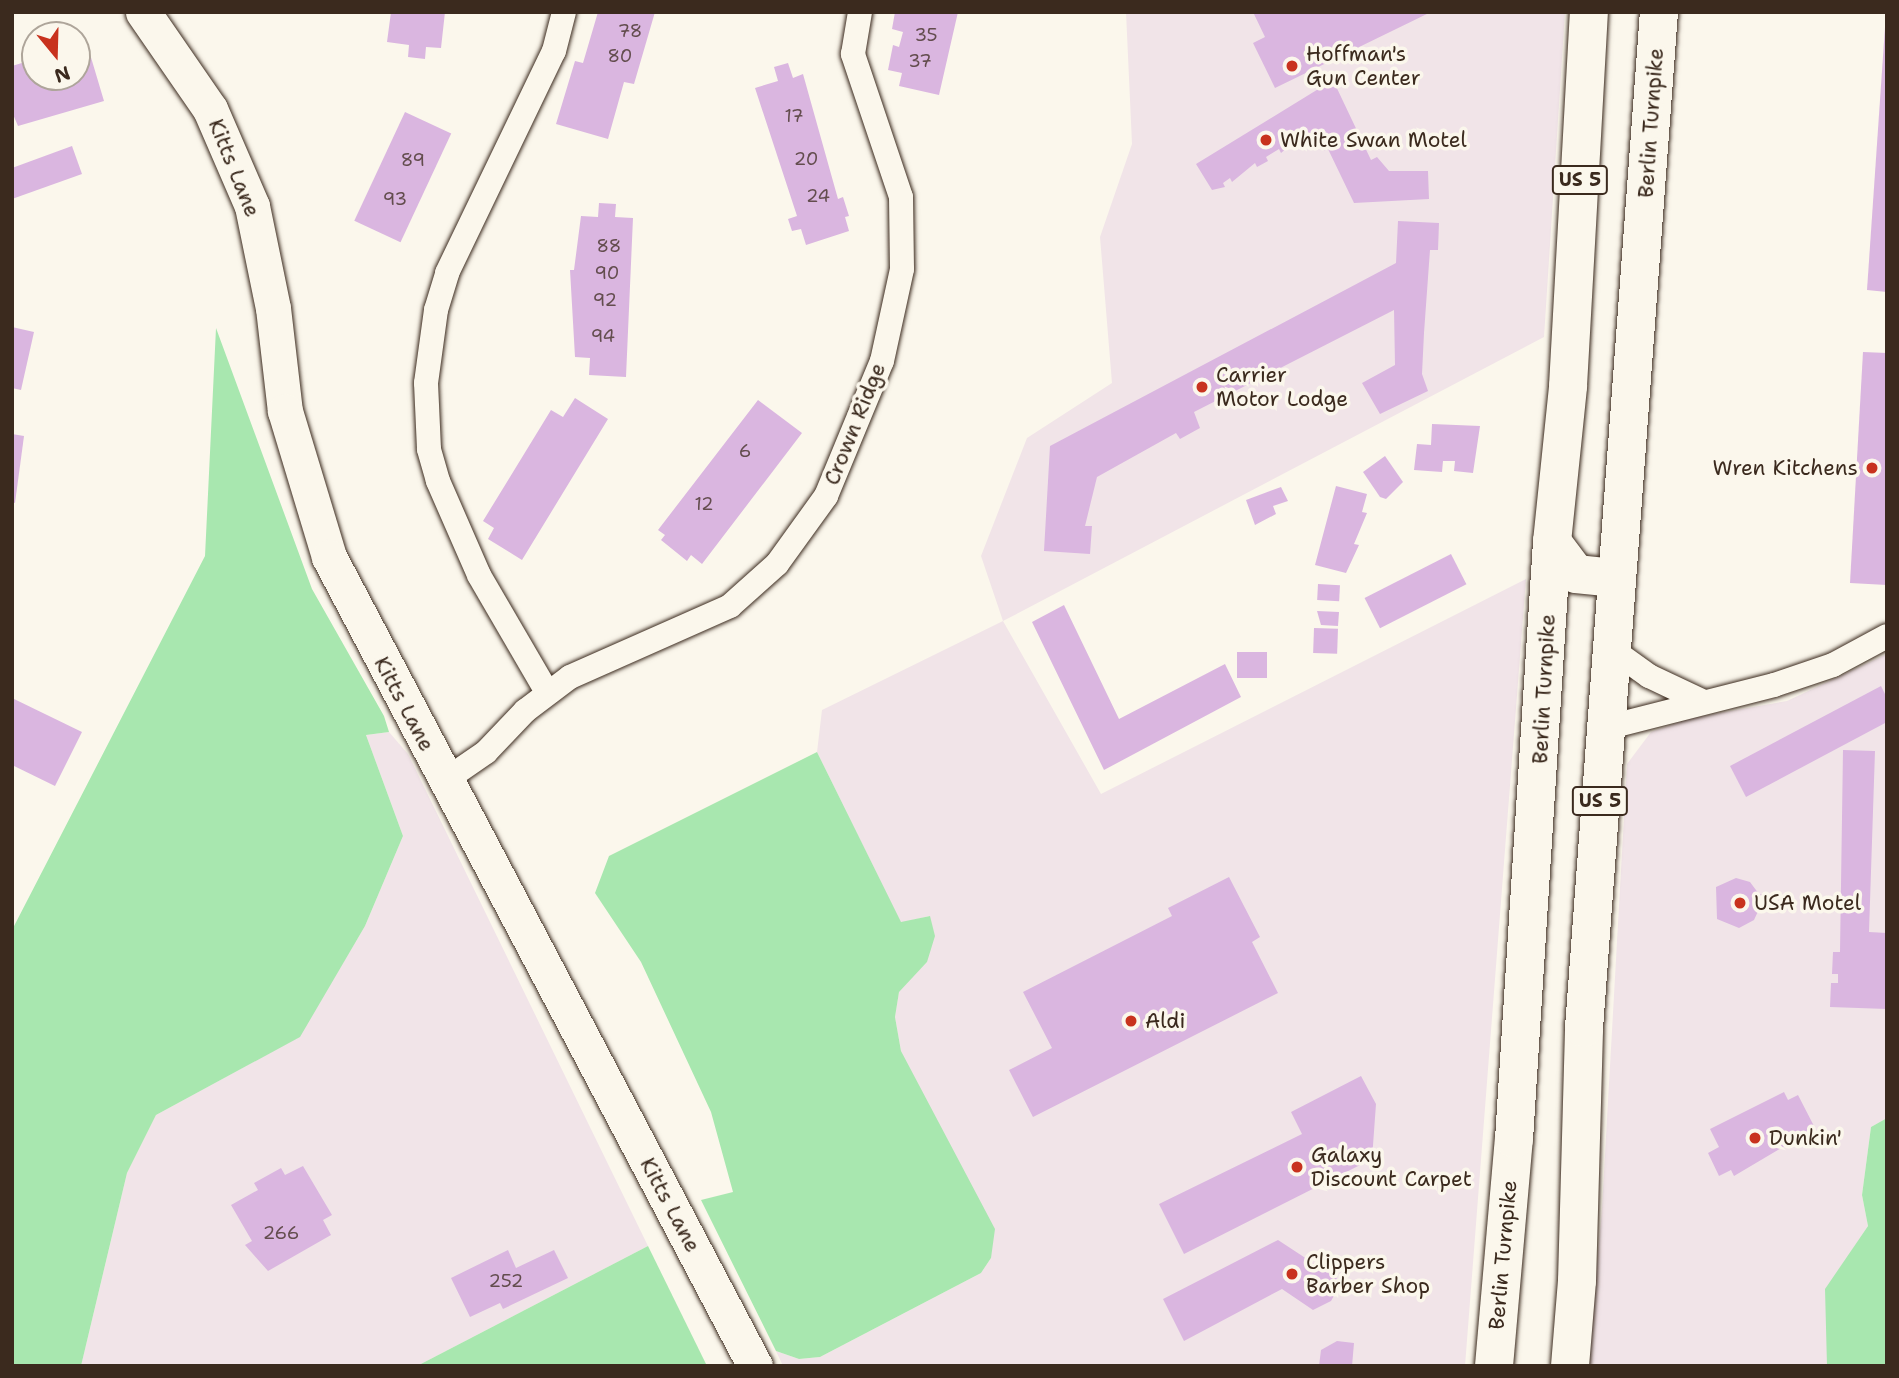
<!DOCTYPE html>
<html>
<head>
<meta charset="utf-8">
<style>
	body { margin:0 }
	#map { position:relative; width:1899px; height:1378px; overflow:hidden; background:#fbf7ec; font-family:"Shantell Sans",sans-serif }
	div>[style] { position:absolute }
	[style*='--x'] { left:calc(var(--x)*1px); top:calc(var(--y)*1px); width:calc(var(--w)*1px); rotate:calc(var(--a)*1deg) }
	.built>* { inset:0; background:#f1e4e8 }
	.green>* { inset:0; background:#a8e7af }
	.building>* { inset:0; background:#dab6e0; transform-origin:0 0 }
	.roads { filter:drop-shadow(0 0 2px #3b2a1e) drop-shadow(0 0 2px #3b2a1e) }
	.street>* { height:24px; margin:-12px; padding:0 12px; transform-origin:12px; border-radius:12px; background:#fbf7ec }
	.secondary>* { height:35px; margin:-17.5px; padding:0 17.5px; transform-origin:17.5px; border-radius:17.5px; background:#fbf7ec }
	.highway>* { height:38px; margin:-19px; padding:0 19px; transform-origin:19px; border-radius:19px; background:#fbf7ec }
	.dots>* { width:19px; height:19px; translate:-50% -50%; box-sizing:border-box; border:4px solid #fbf7ec; border-radius:50% }
	span { translate:-50% -50%; white-space:nowrap; text-align:center; line-height:1.15; -webkit-text-stroke:7px #fbf7ec; paint-order:stroke }
	.number-label { font-size:18px; color:#634d4e }
	.number-label span { -webkit-text-stroke-width:0 }
	.shield-label span { padding:2px 5px; background:#fbf7ec; border:2px solid; border-radius:5px; -webkit-text-stroke-width:0 }
	.shield-label { font-size:19px; color:#3b2a1e; font-weight:700 }
	.poi-label { font-size:21px; color:#3b2a1e }
	.left { translate:0 -50%; text-align:left }
	.right { translate:-100% -50%; text-align:right }
	.street-label { font-size:21px; color:#3b2a1e }
	.frame { position:absolute; inset:0; border:14px solid #3b2a1e; pointer-events:none }
	.north { position:absolute; left:21px; top:21px; width:70px; height:70px; box-sizing:border-box; background:#fbf7ec; border:2px solid #aea59a; border-radius:50%; rotate:161deg; font-size:19px; font-weight:700; line-height:28px; text-align:center; color:#3b2a1e }
	.north::after { content:''; display:block; margin:auto; width:24px; height:32px; background:#c8321e; clip-path:polygon(50% 0,100% 100%,50% 72%,0 100%) }
</style>
</head>
<body>
<div id="map">
	<div class="built">
		<div style="clip-path:polygon(1126px 12px,1565px 12px,1544px 337px,1003px 621px,1101px 794px,1526px 579px,1465px 1366px,783px 1366px,776px 1351px,799px 1359px,820px 1357px,981px 1273px,991px 1258px,901px 1051px,895px 1017px,899px 991px,927px 962px,929px 916px,901px 923px,817px 752px,822px 710px,1003px 621px,981px 556px,1027px 438px,1112px 383px,1100px 237px,1132px 144px)"></div>
		<div style="clip-path:polygon(1887px 654px,1887px 1118px,1871px 1127px,1862px 1195px,1868px 1226px,1826px 1289px,1828px 1366px,1588px 1366px,1602px 1208px,1627px 764px,1651px 732px,1691px 718px,1787px 701px)"></div>
		<div style="clip-path:polygon(389px 732px,408px 754px,648px 1246px,417px 1366px,81px 1366px,127px 1173px,156px 1115px,299px 1037px,365px 926px,403px 836px,366px 735px)"></div>
	</div>
	<div class="green">
		<div style="clip-path:polygon(216px 328px,312px 589px,384px 716px,389px 732px,366px 735px,403px 836px,365px 926px,300px 1037px,156px 1115px,127px 1173px,81px 1366px,12px 1366px,12px 930px,205px 556px)"></div>
		<div style="clip-path:polygon(817px 752px,901px 922px,930px 916px,935px 936px,927px 962px,899px 992px,895px 1017px,901px 1051px,995px 1229px,991px 1258px,981px 1273px,820px 1357px,799px 1359px,776px 1351px,701px 1200px,733px 1192px,711px 1112px,641px 962px,595px 893px,609px 856px)"></div>
		<div style="clip-path:polygon(1887px 1118px,1887px 1366px,1827px 1366px,1825px 1289px,1868px 1226px,1862px 1195px,1871px 1127px)"></div>
		<div style="clip-path:polygon(648px 1246px,707px 1366px,417px 1366px)"></div>
	</div>
	<div class="building">
		<div style="clip-path:polygon(391px 12px,445px 12px,441px 48px,426px 47px,425px 59px,408px 57px,409px 45px,387px 42px)"></div>
		<div style="clip-path:polygon(598px 12px,655px 12px,634px 84px,624px 82px,608px 139px,556px 124px,575px 61px,583px 63px)"></div>
		<div style="clip-path:polygon(895px 12px,958px 12px,939px 95px,899px 86px,902px 73px,888px 70px,893px 45px,899px 47px,903px 32px,892px 29px)"></div>
		<div style="clip-path:polygon(1253px 12px,1431px 12px,1275px 88px,1253px 43px,1265px 37px)"></div>
		<div style="clip-path:polygon(1885px 27px,1887px 27px,1887px 292px,1867px 290px)"></div>
		<div style="clip-path:polygon(87px 44px,104px 101px,18px 126px,12px 112px,12px 66px,35px 59px,35px 77px,77px 77px,77px 47px)"></div>
		<div style="clip-path:polygon(788px 63px,793px 78px,803px 74px,838px 199px,843px 197px,849px 216px,845px 217px,849px 231px,806px 245px,801px 229px,792px 231px,788px 219px,797px 216px,755px 88px,778px 81px,774px 67px)"></div>
		<div style="clip-path:polygon(1333px 80px,1371px 160px,1377px 157px,1389px 171px,1428px 171px,1429px 199px,1354px 203px,1328px 149px,1324px 151px,1314px 132px,1306px 137px,1303px 134px,1281px 153px,1279px 149px,1266px 157px,1268px 161px,1257px 167px,1255px 163px,1232px 182px,1230px 178px,1223px 183px,1225px 187px,1212px 190px,1196px 164px)"></div>
		<div style="left:405px;top:112px;width:51px;height:120px;rotate:25deg"></div>
		<div style="clip-path:polygon(72px 146px,82px 174px,12px 199px,12px 168px)"></div>
		<div style="clip-path:polygon(599px 203px,616px 204px,615px 217px,633px 218px,626px 377px,589px 375px,590px 358px,575px 357px,570px 270px,574px 270px,581px 216px,598px 217px)"></div>
		<div style="clip-path:polygon(1398px 221px,1439px 223px,1438px 250px,1430px 250px,1424px 333px,1422px 374px,1428px 391px,1380px 414px,1362px 383px,1395px 365px,1394px 310px,1194px 412px,1200px 428px,1180px 439px,1176px 433px,1097px 477px,1085px 526px,1092px 526px,1090px 554px,1044px 551px,1050px 446px,1396px 263px)"></div>
		<div style="clip-path:polygon(12px 327px,34px 332px,21px 390px,12px 388px)"></div>
		<div style="clip-path:polygon(1863px 352px,1887px 353px,1887px 585px,1850px 583px)"></div>
		<div style="clip-path:polygon(575px 398px,608px 419px,522px 560px,488px 539px,494px 528px,483px 521px,551px 410px,563px 417px)"></div>
		<div style="clip-path:polygon(758px 400px,802px 433px,702px 564px,691px 555px,687px 561px,661px 540px,665px 535px,658px 530px)"></div>
		<div style="clip-path:polygon(1432px 424px,1480px 426px,1473px 473px,1454px 471px,1455px 461px,1443px 461px,1442px 472px,1414px 470px,1417px 444px,1431px 445px)"></div>
		<div style="clip-path:polygon(12px 434px,24px 436px,15px 503px,12px 502px)"></div>
		<div style="clip-path:polygon(1385px 456px,1403px 482px,1386px 499px,1380px 497px,1363px 472px)"></div>
		<div style="clip-path:polygon(1336px 486px,1367px 494px,1362px 512px,1367px 513px,1354px 544px,1359px 545px,1346px 573px,1315px 565px)"></div>
		<div style="clip-path:polygon(1281px 487px,1288px 501px,1273px 506px,1276px 514px,1255px 525px,1246px 500px)"></div>
		<div style="left:1451px;top:554px;width:34px;height:97px;rotate:63deg"></div>
		<div style="left:1318px;top:584px;width:22px;height:16px;rotate:3deg"></div>
		<div style="clip-path:polygon(1064px 605px,1119px 719px,1225px 664px,1241px 697px,1104px 770px,1032px 622px)"></div>
		<div style="clip-path:polygon(1317px 611px,1339px 612px,1338px 626px,1321px 625px)"></div>
		<div style="left:1314px;top:628px;width:24px;height:25px;rotate:2deg"></div>
		<div style="left:1267px;top:652px;width:26px;height:30px;rotate:90deg"></div>
		<div style="clip-path:polygon(1881px 686px,1887px 698px,1887px 722px,1746px 797px,1730px 766px)"></div>
		<div style="clip-path:polygon(12px 698px,82px 732px,55px 786px,12px 765px)"></div>
		<div style="clip-path:polygon(1843px 750px,1875px 751px,1869px 932px,1887px 933px,1887px 1009px,1830px 1007px,1831px 983px,1838px 983px,1838px 974px,1832px 974px,1833px 952px,1840px 952px)"></div>
		<div style="clip-path:polygon(1229px 877px,1260px 937px,1252px 942px,1278px 993px,1033px 1117px,1009px 1070px,1052px 1048px,1023px 992px,1172px 916px,1168px 908px)"></div>
		<div style="clip-path:polygon(1736px 878px,1750px 882px,1759px 894px,1773px 894px,1774px 906px,1760px 907px,1754px 920px,1739px 928px,1717px 919px,1716px 887px)"></div>
		<div style="clip-path:polygon(1361px 1076px,1376px 1104px,1372px 1159px,1184px 1254px,1159px 1204px,1302px 1134px,1291px 1112px)"></div>
		<div style="clip-path:polygon(1784px 1092px,1788px 1100px,1798px 1095px,1815px 1128px,1734px 1176px,1731px 1170px,1719px 1176px,1708px 1153px,1719px 1147px,1710px 1129px)"></div>
		<div style="clip-path:polygon(303px 1166px,332px 1215px,323px 1220px,331px 1235px,268px 1271px,245px 1245px,252px 1241px,231px 1205px,258px 1190px,254px 1183px,281px 1168px,285px 1175px)"></div>
		<div style="clip-path:polygon(1278px 1240px,1342px 1282px,1331px 1301px,1313px 1310px,1282px 1289px,1184px 1341px,1163px 1299px)"></div>
		<div style="clip-path:polygon(508px 1250px,516px 1268px,554px 1250px,568px 1278px,503px 1309px,500px 1303px,470px 1317px,451px 1278px)"></div>
		<div style="clip-path:polygon(1337px 1341px,1354px 1343px,1352px 1366px,1319px 1366px,1321px 1350px)"></div>
	</div>
	<div class="roads">
		<div class="street">
			<div style="--x:1610;--y:648;--w:48;--a:35.7"></div>
			<div style="--x:1649;--y:676;--w:61;--a:25.3"></div>
			<div style="--x:547;--y:692;--w:135;--a:-120.2"></div>
			<div style="--x:479;--y:575;--w:103;--a:-113.6"></div>
			<div style="--x:438;--y:481;--w:33;--a:-106"></div>
			<div style="--x:429;--y:449;--w:66;--a:-92.6"></div>
			<div style="--x:426;--y:383;--w:74;--a:-82.2"></div>
			<div style="--x:436;--y:310;--w:39;--a:-73"></div>
			<div style="--x:447;--y:273;--w:246;--a:-64.3"></div>
			<div style="--x:554;--y:51;--w:40;--a:-75.6"></div>
			<div style="--x:1605;--y:728;--w:174;--a:-14.3"></div>
			<div style="--x:1774;--y:685;--w:62;--a:-18.7"></div>
			<div style="--x:1833;--y:665;--w:61;--a:-28.2"></div>
			<div style="--x:444;--y:781;--w:51;--a:-34.6"></div>
			<div style="--x:486;--y:752;--w:57;--a:-46.4"></div>
			<div style="--x:525;--y:711;--w:56;--a:-37.1"></div>
			<div style="--x:570;--y:677;--w:175;--a:-23.9"></div>
			<div style="--x:730;--y:606;--w:63;--a:-41.8"></div>
			<div style="--x:777;--y:564;--w:84;--a:-54.2"></div>
			<div style="--x:826;--y:496;--w:146;--a:-67.5"></div>
			<div style="--x:882;--y:361;--w:94;--a:-77.7"></div>
			<div style="--x:902;--y:269;--w:72;--a:-90.8"></div>
			<div style="--x:901;--y:197;--w:151;--a:-108.6"></div>
			<div style="--x:853;--y:54;--w:43;--a:-80.5"></div>
		</div>
		<div class="secondary">
			<div style="--x:143;--y:12;--w:118;--a:55.4"></div>
			<div style="--x:210;--y:109;--w:106;--a:66.6"></div>
			<div style="--x:252;--y:206;--w:104;--a:78.4"></div>
			<div style="--x:273;--y:308;--w:104;--a:83.4"></div>
			<div style="--x:285;--y:411;--w:152;--a:73.2"></div>
			<div style="--x:329;--y:557;--w:914;--a:62.23"></div>
		</div>
		<div class="highway">
			<div style="--x:1552;--y:542;--w:40;--a:53"></div>
			<div style="--x:1576;--y:574;--w:38;--a:6"></div>
			<div style="--x:1494;--y:1366;--w:228;--a:-85"></div>
			<div style="--x:1514;--y:1139;--w:598;--a:-86.36"></div>
			<div style="--x:1552;--y:542;--w:157;--a:-84.1"></div>
			<div style="--x:1568;--y:386;--w:375;--a:-86.8"></div>
			<div style="--x:1570;--y:1366;--w:85;--a:-85.3"></div>
			<div style="--x:1577;--y:1281;--w:253;--a:-88.4"></div>
			<div style="--x:1584;--y:1028;--w:1019;--a:-85.78"></div>
		</div>
	</div>
	<div class="dots">
		<div style="left:1292px;top:66px;background:#c8321e"></div>
		<div style="left:1266px;top:140px;background:#c8321e"></div>
		<div style="left:1202px;top:387px;background:#c8321e"></div>
		<div style="left:1872px;top:468px;background:#c8321e"></div>
		<div style="left:1740px;top:903px;background:#c8321e"></div>
		<div style="left:1131px;top:1021px;background:#c8321e"></div>
		<div style="left:1755px;top:1138px;background:#c8321e"></div>
		<div style="left:1297px;top:1167px;background:#c8321e"></div>
		<div style="left:1292px;top:1274px;background:#c8321e"></div>
	</div>
	<div class="number-label">
		<span style="left:630px;top:31px">78</span>
		<span style="left:926px;top:35px">35</span>
		<span style="left:620px;top:56px">80</span>
		<span style="left:920px;top:61px">37</span>
		<span style="left:794px;top:116px">17</span>
		<span style="left:806px;top:159px">20</span>
		<span style="left:413px;top:160px">89</span>
		<span style="left:818px;top:196px">24</span>
		<span style="left:395px;top:199px">93</span>
		<span style="left:609px;top:246px">88</span>
		<span style="left:607px;top:273px">90</span>
		<span style="left:605px;top:300px">92</span>
		<span style="left:603px;top:336px">94</span>
		<span style="left:745px;top:451px">6</span>
		<span style="left:704px;top:504px">12</span>
		<span style="left:281px;top:1233px">266</span>
		<span style="left:506px;top:1281px">252</span>
	</div>
	<div class="shield-label">
		<span style="left:1580px;top:180px">US 5</span>
		<span style="left:1600px;top:801px">US 5</span>
	</div>
	<div class="poi-label">
		<span class="left" style="left:1306px;top:66px">Hoffman's<br>Gun Center</span>
		<span class="left" style="left:1280px;top:140px">White Swan Motel</span>
		<span class="left" style="left:1216px;top:387px">Carrier<br>Motor Lodge</span>
		<span class="right" style="left:1858px;top:468px">Wren Kitchens</span>
		<span class="left" style="left:1754px;top:903px">USA Motel</span>
		<span class="left" style="left:1145px;top:1021px">Aldi</span>
		<span class="left" style="left:1769px;top:1138px">Dunkin'</span>
		<span class="left" style="left:1311px;top:1167px">Galaxy<br>Discount Carpet</span>
		<span class="left" style="left:1306px;top:1274px">Clippers<br>Barber Shop</span>
	</div>
	<div class="street-label">
		<span style="left:1651px;top:123px;rotate:-86deg">Berlin Turnpike</span>
		<span style="left:234px;top:168px;rotate:68deg">Kitts Lane</span>
		<span style="left:855px;top:424px;rotate:-68deg">Crown Ridge</span>
		<span style="left:1544px;top:689px;rotate:-87deg">Berlin Turnpike</span>
		<span style="left:404px;top:704px;rotate:62deg">Kitts Lane</span>
		<span style="left:670px;top:1205px;rotate:62deg">Kitts Lane</span>
		<span style="left:1503px;top:1255px;rotate:-85deg">Berlin Turnpike</span>
	</div>
	<div class="frame"></div>
	<div class="north">N</div>
</div>
</body>
</html>
